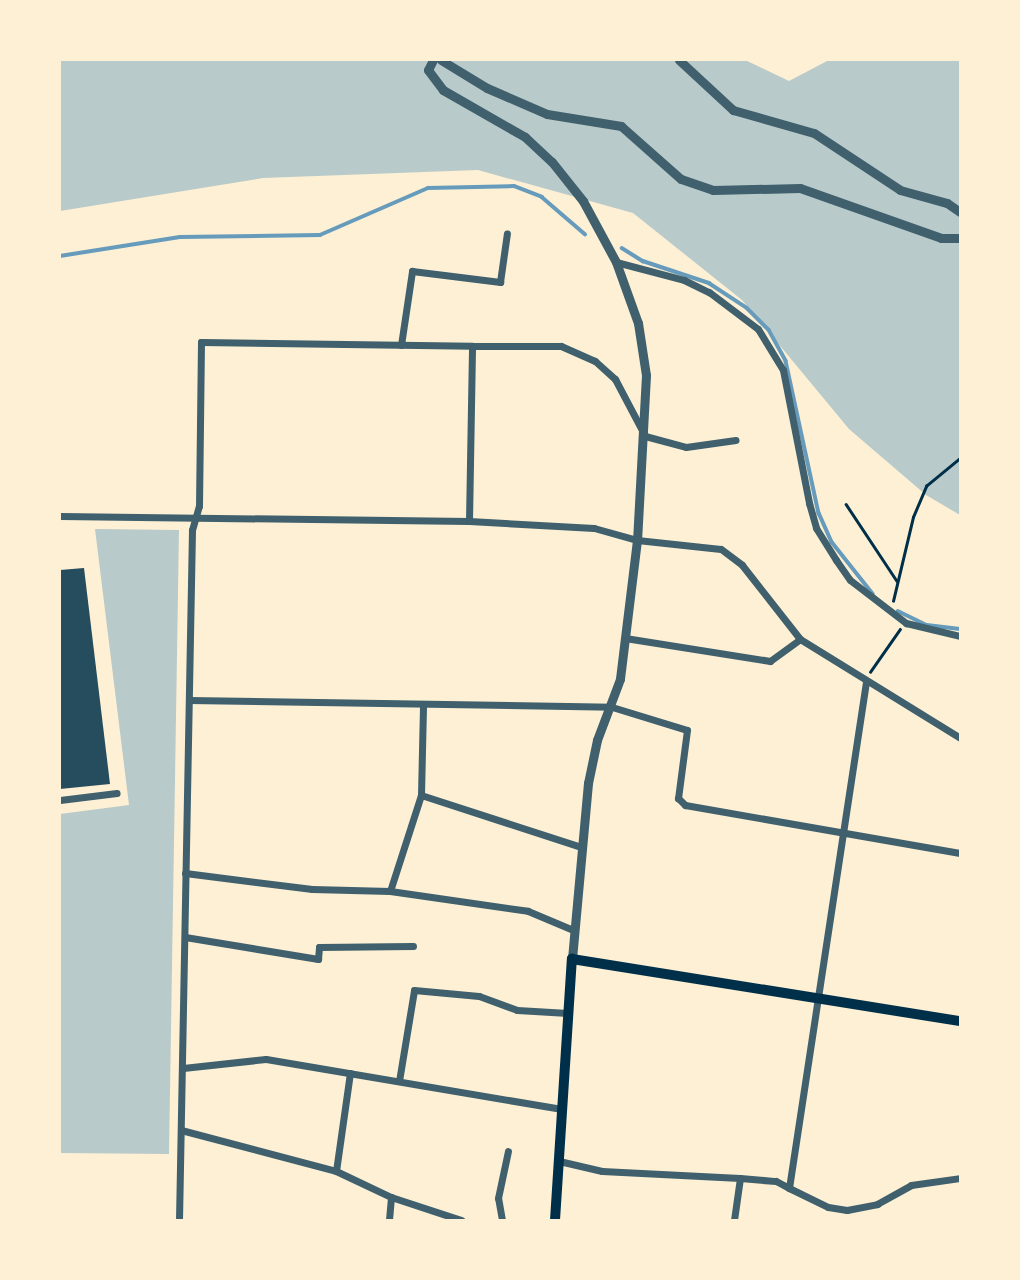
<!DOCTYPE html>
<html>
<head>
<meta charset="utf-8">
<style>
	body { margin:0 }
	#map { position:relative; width:1020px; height:1280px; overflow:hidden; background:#fdf0d5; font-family:Lora,serif }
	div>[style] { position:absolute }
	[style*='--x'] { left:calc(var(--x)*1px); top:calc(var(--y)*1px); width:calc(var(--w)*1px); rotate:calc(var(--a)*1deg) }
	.green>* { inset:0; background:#b9caca }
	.stream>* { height:3.5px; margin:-1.75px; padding:0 1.75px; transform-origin:1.75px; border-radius:1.75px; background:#669bbc }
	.building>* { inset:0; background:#264d5e }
	.path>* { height:2.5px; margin:-1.25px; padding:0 1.25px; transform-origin:1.25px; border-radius:1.25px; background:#003049 }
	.minor>* { height:7px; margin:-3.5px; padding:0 3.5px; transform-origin:3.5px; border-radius:3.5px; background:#3f606c }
	.tertiary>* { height:9px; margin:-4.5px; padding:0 4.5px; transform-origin:4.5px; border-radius:4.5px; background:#3f606c }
	.secondary>* { height:10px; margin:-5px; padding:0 5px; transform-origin:5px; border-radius:5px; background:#003049 }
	span { translate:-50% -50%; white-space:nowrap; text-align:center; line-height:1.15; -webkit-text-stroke:5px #fdf0d5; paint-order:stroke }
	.frame { position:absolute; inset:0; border:61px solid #fdf0d5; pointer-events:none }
</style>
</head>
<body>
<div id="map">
	<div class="green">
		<div style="clip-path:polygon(60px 60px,745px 60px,789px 81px,829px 60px,960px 60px,960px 515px,926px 495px,849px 429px,742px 300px,633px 213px,478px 170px,263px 178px,60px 211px)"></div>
		<div style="clip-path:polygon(95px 529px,179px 530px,169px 1154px,60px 1153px,60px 814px,129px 805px)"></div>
	</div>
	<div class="stream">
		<div style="--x:622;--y:248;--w:25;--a:32"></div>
		<div style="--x:643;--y:261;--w:70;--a:18.4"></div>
		<div style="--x:709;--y:283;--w:45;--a:33.3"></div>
		<div style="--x:747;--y:308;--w:31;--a:45"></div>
		<div style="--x:769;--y:330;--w:35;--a:61"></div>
		<div style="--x:786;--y:361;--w:156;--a:77.8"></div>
		<div style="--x:819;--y:513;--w:32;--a:66"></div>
		<div style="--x:832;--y:542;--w:66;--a:51.7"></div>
		<div style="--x:60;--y:256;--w:121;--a:-9"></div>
		<div style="--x:180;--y:237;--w:140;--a:-0.8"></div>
		<div style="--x:320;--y:235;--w:118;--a:-23.5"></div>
		<div style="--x:428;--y:188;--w:86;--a:-1.3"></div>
		<div style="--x:514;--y:186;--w:30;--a:21"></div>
		<div style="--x:542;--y:197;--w:57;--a:40.7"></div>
		<div style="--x:898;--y:611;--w:32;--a:26"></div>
		<div style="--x:927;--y:625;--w:33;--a:7"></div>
	</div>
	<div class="building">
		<div style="clip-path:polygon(84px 568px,110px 784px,60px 789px,60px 570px)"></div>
	</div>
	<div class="path">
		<div style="--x:846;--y:504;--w:92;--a:56.5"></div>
		<div style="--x:893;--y:601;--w:86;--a:-76.6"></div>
		<div style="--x:913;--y:517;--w:34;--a:-67"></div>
		<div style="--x:926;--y:486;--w:44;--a:-39.5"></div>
		<div style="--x:870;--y:672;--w:52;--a:-55.1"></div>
	</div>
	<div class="minor">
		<div style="--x:616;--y:262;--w:70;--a:14.8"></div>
		<div style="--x:684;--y:280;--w:28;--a:26"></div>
		<div style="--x:709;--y:292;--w:61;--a:37.1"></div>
		<div style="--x:758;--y:329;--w:48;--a:58.6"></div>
		<div style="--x:783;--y:370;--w:136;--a:78.9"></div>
		<div style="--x:809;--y:503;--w:26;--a:74"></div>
		<div style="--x:816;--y:528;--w:38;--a:58"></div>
		<div style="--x:836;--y:560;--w:24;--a:55"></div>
		<div style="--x:850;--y:580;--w:71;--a:37.5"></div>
		<div style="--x:906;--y:623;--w:56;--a:13.5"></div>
		<div style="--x:401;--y:345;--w:75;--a:-81.5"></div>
		<div style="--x:412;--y:271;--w:89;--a:7.1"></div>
		<div style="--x:500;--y:282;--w:49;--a:-81.9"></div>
		<div style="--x:60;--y:516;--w:409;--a:0.7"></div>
		<div style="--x:469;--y:521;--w:125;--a:3.2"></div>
		<div style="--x:594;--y:528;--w:45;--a:15.6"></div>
		<div style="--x:637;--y:540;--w:84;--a:6.1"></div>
		<div style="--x:721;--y:549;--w:26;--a:37"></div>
		<div style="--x:742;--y:565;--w:94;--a:51.9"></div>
		<div style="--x:800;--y:639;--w:188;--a:31.7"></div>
		<div style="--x:469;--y:521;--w:175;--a:-89"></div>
		<div style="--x:472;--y:346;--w:89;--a:0"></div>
		<div style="--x:561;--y:346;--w:37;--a:24"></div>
		<div style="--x:595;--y:361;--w:27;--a:42"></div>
		<div style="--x:615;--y:379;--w:64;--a:62.2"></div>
		<div style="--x:645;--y:436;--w:42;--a:15"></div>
		<div style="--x:686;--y:447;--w:50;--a:-8"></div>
		<div style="--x:625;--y:638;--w:147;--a:9"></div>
		<div style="--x:770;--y:661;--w:37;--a:-36"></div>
		<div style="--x:189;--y:700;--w:423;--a:0.9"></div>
		<div style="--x:612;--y:707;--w:78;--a:17"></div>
		<div style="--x:687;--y:730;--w:69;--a:97.5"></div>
		<div style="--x:678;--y:798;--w:10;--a:45"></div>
		<div style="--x:685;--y:805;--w:279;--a:9.9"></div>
		<div style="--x:421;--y:795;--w:168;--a:18"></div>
		<div style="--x:60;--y:800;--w:57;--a:-7"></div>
		<div style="--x:185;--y:873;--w:128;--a:7.2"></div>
		<div style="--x:312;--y:889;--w:78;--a:1.5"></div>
		<div style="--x:390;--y:891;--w:139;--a:8.2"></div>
		<div style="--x:528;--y:911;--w:49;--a:22.9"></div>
		<div style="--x:390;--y:891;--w:101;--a:-72.1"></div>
		<div style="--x:421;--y:795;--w:91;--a:-88.7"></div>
		<div style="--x:185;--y:937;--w:135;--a:9.4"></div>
		<div style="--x:318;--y:959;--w:12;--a:-85"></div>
		<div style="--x:319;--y:947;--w:94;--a:-0.6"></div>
		<div style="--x:183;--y:1068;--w:83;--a:-6.2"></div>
		<div style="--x:266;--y:1059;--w:300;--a:9.6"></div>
		<div style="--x:399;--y:1081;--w:92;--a:-80.6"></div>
		<div style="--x:414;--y:990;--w:65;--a:5.3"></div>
		<div style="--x:479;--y:996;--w:40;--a:20.2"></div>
		<div style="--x:517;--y:1010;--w:51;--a:3.4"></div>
		<div style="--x:181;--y:1130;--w:160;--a:14.8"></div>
		<div style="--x:336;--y:1171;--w:99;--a:-81.9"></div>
		<div style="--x:559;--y:1161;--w:44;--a:13.1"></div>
		<div style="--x:602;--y:1171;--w:138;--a:2.9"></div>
		<div style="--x:740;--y:1178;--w:36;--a:5"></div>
		<div style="--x:776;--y:1181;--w:15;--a:28"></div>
		<div style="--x:789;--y:1188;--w:512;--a:-81.35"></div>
		<div style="--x:336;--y:1171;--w:61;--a:25.3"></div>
		<div style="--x:391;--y:1197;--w:23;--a:95"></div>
		<div style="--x:789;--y:1188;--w:43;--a:26"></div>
		<div style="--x:828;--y:1207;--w:19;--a:9"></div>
		<div style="--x:847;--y:1210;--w:31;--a:-11"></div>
		<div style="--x:877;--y:1204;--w:39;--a:-29"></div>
		<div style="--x:911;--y:1185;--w:49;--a:-8.1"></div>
		<div style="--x:391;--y:1197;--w:74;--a:18.2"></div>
		<div style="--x:179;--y:1220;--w:690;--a:-88.92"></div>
		<div style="--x:192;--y:530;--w:25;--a:-74"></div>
		<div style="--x:199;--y:506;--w:164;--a:-89.3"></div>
		<div style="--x:201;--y:342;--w:271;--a:0.8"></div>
		<div style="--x:502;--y:1220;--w:22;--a:-100"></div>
		<div style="--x:498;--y:1198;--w:48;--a:-78"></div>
		<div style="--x:734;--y:1220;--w:42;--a:-81.9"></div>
	</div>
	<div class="tertiary">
		<div style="--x:433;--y:60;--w:11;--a:117"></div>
		<div style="--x:428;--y:70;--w:25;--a:53"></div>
		<div style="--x:443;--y:90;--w:95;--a:29.8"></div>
		<div style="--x:525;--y:137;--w:37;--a:43"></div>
		<div style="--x:552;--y:162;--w:50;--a:51.5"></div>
		<div style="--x:583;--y:201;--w:69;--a:61.6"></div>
		<div style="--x:616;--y:262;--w:65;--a:70.2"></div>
		<div style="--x:638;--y:323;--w:53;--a:81.3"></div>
		<div style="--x:646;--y:375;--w:165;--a:93.1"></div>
		<div style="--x:637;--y:540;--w:140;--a:97"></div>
		<div style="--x:620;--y:679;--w:65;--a:110.7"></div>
		<div style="--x:597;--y:740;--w:44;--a:101.8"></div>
		<div style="--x:588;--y:783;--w:177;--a:95.2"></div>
		<div style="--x:441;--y:60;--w:54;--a:31.3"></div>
		<div style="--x:487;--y:88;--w:65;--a:23.4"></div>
		<div style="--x:547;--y:114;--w:75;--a:9.2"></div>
		<div style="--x:621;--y:126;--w:80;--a:41.5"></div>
		<div style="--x:681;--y:179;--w:34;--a:19"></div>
		<div style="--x:713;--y:190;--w:87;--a:-1.3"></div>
		<div style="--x:800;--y:188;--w:150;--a:19.5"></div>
		<div style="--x:941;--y:238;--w:19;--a:0"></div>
		<div style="--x:679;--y:60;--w:74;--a:42.8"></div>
		<div style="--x:733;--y:110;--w:84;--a:15.9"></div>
		<div style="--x:814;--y:133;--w:103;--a:33.5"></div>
		<div style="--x:900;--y:190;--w:49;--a:15.5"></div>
		<div style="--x:947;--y:203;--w:16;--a:35"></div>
	</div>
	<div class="secondary">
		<div style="--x:555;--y:1220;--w:262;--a:-86.3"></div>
		<div style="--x:572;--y:959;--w:393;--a:9.1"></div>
	</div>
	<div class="frame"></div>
</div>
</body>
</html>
